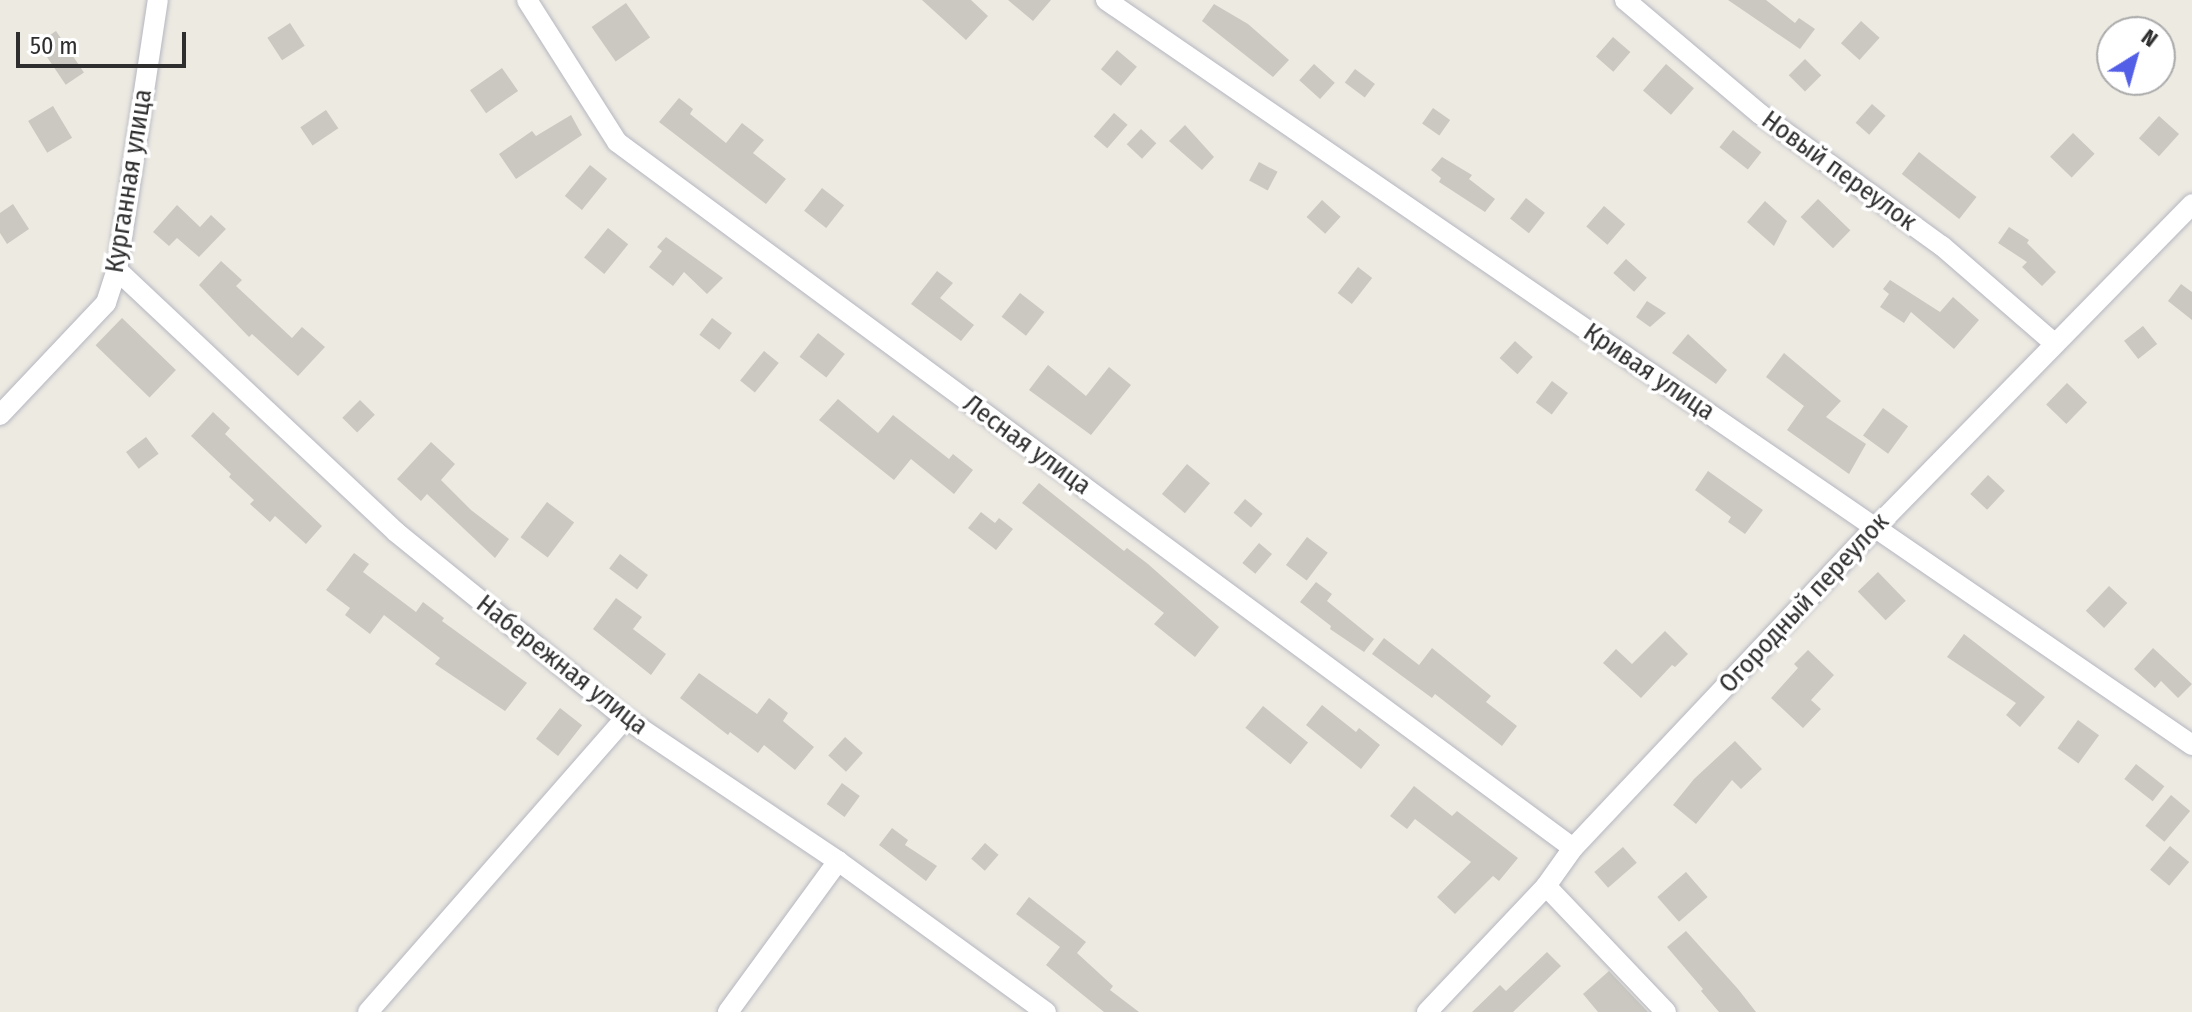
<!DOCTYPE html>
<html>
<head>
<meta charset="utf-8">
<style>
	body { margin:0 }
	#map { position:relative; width:2192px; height:1012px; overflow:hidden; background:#edeae2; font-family:"Fira Sans Condensed",sans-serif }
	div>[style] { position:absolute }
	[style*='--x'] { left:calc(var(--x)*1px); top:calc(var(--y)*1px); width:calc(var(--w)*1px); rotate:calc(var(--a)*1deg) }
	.building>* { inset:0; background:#cac8c0; transform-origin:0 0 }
	.roads { filter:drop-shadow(0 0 2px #b5b6c0) drop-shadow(0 0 2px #b5b6c0) }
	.street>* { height:20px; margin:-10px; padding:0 10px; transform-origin:10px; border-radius:10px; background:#fff }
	span { translate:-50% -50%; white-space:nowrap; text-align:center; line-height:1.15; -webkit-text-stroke:7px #fff; paint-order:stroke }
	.street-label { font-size:26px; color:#2e2e2e }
	.north { position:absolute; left:2096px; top:16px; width:80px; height:80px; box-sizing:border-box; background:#fff; border:2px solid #ababab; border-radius:50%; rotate:37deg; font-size:22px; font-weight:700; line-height:32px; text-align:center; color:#2e2e2e }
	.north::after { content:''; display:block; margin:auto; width:28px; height:36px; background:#545fe8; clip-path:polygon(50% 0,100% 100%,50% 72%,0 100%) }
	.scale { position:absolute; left:16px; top:32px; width:170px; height:36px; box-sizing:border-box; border:4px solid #2e2e2e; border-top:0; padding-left:10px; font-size:24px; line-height:28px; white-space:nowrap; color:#2e2e2e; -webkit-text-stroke:6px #fff; paint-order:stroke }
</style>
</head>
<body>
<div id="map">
	<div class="building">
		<div style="clip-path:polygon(922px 0,971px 0,988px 16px,966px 40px)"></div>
		<div style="clip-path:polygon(1008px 0,1051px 0,1033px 21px)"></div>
		<div style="clip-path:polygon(1728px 0,1766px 0,1795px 23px,1799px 18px,1815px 29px,1800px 49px)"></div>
		<div style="left:626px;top:3px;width:42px;height:42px;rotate:55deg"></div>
		<div style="clip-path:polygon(1214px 4px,1248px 24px,1289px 60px,1273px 77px,1202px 21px)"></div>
		<div style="left:1861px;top:21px;width:25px;height:30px;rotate:42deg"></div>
		<div style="left:290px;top:23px;width:27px;height:27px;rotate:57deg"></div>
		<div style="left:56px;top:31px;width:50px;height:22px;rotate:56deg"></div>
		<div style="left:1613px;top:37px;width:23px;height:26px;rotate:41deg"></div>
		<div style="left:1117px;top:50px;width:26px;height:25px;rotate:40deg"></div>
		<div style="left:1805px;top:59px;width:23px;height:23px;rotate:45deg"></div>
		<div style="left:1314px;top:64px;width:28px;height:22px;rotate:42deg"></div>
		<div style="left:1666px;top:64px;width:37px;height:35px;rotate:41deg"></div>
		<div style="left:502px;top:68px;width:28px;height:39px;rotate:55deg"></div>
		<div style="left:1355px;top:69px;width:25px;height:17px;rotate:37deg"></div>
		<div style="clip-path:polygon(679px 98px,693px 109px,690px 114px,726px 143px,742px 123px,764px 140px,753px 153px,786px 179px,766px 204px,659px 122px)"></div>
		<div style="left:1872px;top:104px;width:18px;height:25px;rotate:41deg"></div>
		<div style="left:53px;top:106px;width:37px;height:29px;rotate:59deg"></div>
		<div style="left:1433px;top:108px;width:21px;height:19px;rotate:35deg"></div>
		<div style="left:326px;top:110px;width:22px;height:31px;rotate:56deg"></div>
		<div style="left:1114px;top:113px;width:18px;height:31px;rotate:41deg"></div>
		<div style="clip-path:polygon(571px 115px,582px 135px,516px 179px,499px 154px,532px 131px,536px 136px)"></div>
		<div style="left:2159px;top:116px;width:27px;height:30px;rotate:42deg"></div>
		<div style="clip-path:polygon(1185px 125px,1214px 157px,1202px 170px,1169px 141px)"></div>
		<div style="left:1141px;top:129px;width:21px;height:21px;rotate:43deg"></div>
		<div style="left:1733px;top:130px;width:36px;height:22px;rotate:38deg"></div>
		<div style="left:2073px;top:133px;width:30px;height:33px;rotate:44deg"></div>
		<div style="left:1919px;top:152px;width:73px;height:28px;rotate:38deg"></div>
		<div style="clip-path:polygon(1442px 157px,1472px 175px,1469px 179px,1495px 199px,1485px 212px,1439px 182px,1441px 178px,1431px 170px)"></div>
		<div style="left:1259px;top:162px;width:21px;height:21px;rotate:28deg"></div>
		<div style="left:590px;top:165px;width:22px;height:40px;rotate:39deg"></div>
		<div style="left:822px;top:188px;width:28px;height:29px;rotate:38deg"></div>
		<div style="left:1526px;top:198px;width:24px;height:26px;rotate:38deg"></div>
		<div style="left:1818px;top:199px;width:45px;height:25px;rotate:44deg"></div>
		<div style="left:1322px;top:200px;width:25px;height:23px;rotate:42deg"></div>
		<div style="clip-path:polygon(1765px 201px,1787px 221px,1774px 246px,1747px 222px)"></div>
		<div style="clip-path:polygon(13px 204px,29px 229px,7px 244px,0 233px,0 213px)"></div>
		<div style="clip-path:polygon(177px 205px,200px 227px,211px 215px,226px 229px,199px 257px,177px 238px,169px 246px,153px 232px)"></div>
		<div style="left:1604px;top:206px;width:28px;height:27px;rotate:41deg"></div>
		<div style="clip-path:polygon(2009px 227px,2029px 240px,2027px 243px,2056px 272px,2042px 286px,2022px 267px,2027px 262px,1998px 243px)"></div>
		<div style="left:608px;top:228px;width:26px;height:38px;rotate:39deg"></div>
		<div style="clip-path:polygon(666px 237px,723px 278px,707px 294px,684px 272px,673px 286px,649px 267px,662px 251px,657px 247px)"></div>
		<div style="left:1626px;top:259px;width:28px;height:19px;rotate:42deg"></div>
		<div style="clip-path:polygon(221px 261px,242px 280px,236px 286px,292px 338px,302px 327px,325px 347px,298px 376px,252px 334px,249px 337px,199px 285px)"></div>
		<div style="left:1358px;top:267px;width:18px;height:33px;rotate:38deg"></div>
		<div style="clip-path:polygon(937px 271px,953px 283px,940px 298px,974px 325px,961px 341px,911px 304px)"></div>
		<div style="clip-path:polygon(1890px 280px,1940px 312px,1953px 297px,1979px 320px,1954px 349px,1911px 312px,1904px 323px,1880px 307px,1889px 294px,1883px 289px)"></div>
		<div style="clip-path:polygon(2181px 284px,2192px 292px,2192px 320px,2168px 301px)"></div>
		<div style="left:1020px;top:293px;width:31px;height:30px;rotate:38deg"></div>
		<div style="clip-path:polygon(1647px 301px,1666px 313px,1650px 327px,1636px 317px)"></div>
		<div style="left:122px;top:318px;width:75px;height:38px;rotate:44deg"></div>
		<div style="left:712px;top:318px;width:25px;height:21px;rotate:37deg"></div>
		<div style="left:2143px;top:326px;width:23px;height:24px;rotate:52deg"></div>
		<div style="left:818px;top:333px;width:34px;height:30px;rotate:38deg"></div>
		<div style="clip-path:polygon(1688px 334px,1727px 370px,1716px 384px,1672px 353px)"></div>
		<div style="left:1515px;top:341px;width:24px;height:23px;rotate:42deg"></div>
		<div style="left:764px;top:351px;width:19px;height:38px;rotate:39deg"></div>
		<div style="clip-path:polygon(1784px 353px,1841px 401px,1826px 417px,1866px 444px,1849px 474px,1787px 430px,1804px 406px,1766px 377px)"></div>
		<div style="clip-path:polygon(1048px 365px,1086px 396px,1109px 367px,1131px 385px,1091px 435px,1029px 390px)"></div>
		<div style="left:1552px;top:381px;width:20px;height:27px;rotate:37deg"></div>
		<div style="left:2067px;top:383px;width:28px;height:30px;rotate:44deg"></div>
		<div style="clip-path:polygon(838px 399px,878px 433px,893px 415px,949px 459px,953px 454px,973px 470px,954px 494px,911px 459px,894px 480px,819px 420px)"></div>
		<div style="left:360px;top:400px;width:21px;height:25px;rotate:45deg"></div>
		<div style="left:1883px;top:408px;width:31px;height:34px;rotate:36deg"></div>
		<div style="clip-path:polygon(213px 412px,230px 428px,225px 434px,322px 526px,306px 544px,275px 516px,270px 522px,250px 504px,254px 500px,229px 477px,231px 474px,191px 436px)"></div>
		<div style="left:146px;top:437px;width:21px;height:25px;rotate:53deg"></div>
		<div style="clip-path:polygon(431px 442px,455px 464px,441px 480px,471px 510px,509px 539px,495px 558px,427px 494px,421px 501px,397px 479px)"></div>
		<div style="left:1187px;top:464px;width:30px;height:39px;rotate:40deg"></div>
		<div style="clip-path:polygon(1708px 471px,1763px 510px,1745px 534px,1728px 522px,1731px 517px,1695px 490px)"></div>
		<div style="left:1988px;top:475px;width:23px;height:26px;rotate:43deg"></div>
		<div style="clip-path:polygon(1039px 483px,1124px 551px,1127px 548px,1148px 564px,1219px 627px,1195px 657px,1154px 624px,1164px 613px,1022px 503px)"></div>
		<div style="left:1245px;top:499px;width:23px;height:18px;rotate:40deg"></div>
		<div style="left:547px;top:502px;width:34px;height:44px;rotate:37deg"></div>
		<div style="clip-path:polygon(981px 512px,995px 523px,999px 518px,1013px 529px,996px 550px,968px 528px)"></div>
		<div style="left:1307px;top:537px;width:26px;height:35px;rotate:37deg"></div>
		<div style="left:1259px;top:543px;width:17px;height:26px;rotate:40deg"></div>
		<div style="clip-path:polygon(354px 553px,369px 564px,363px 572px,416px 612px,423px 602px,444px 618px,442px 621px,527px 683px,505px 711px,435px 664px,440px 658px,384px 615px,370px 634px,345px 615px,350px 608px,326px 590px)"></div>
		<div style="left:620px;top:554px;width:35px;height:18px;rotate:37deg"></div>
		<div style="left:1878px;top:572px;width:40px;height:28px;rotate:46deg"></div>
		<div style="clip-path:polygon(1316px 582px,1332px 594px,1327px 601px,1374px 639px,1364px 652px,1330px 629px,1331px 626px,1300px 602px)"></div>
		<div style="left:2109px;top:586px;width:25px;height:34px;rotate:43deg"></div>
		<div style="clip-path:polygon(616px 598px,642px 617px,633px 629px,666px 654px,651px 675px,593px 629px)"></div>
		<div style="clip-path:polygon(1665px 631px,1688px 654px,1675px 667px,1672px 665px,1641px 698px,1603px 663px,1616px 649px,1632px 664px)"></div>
		<div style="clip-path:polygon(1964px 634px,2045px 697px,2020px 727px,2006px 715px,2016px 703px,1947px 657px)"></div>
		<div style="clip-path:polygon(1384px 638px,1419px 665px,1432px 648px,1491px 696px,1486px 702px,1517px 726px,1502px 746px,1435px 694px,1432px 698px,1372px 654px)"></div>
		<div style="clip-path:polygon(2153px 648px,2192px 684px,2178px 698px,2161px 681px,2155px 688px,2134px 669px)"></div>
		<div style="clip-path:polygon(1808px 650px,1834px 675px,1811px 700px,1821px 709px,1803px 728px,1771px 698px,1798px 668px,1794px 664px)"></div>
		<div style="clip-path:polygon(699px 673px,757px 714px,769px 698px,788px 713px,783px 721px,814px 747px,795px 770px,764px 745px,758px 753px,730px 732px,728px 735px,680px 698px)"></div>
		<div style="clip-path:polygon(1322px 705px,1356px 732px,1359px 728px,1380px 745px,1361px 769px,1306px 725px)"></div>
		<div style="left:1263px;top:706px;width:58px;height:28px;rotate:39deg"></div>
		<div style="left:560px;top:708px;width:28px;height:39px;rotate:38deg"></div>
		<div style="left:2078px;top:720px;width:26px;height:35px;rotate:36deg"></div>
		<div style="left:845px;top:737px;width:24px;height:25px;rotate:42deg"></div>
		<div style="clip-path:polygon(1735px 741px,1762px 769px,1741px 789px,1732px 780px,1696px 824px,1673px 805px,1694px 779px)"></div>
		<div style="left:2136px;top:764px;width:36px;height:19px;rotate:38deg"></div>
		<div style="left:842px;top:783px;width:22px;height:26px;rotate:36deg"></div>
		<div style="clip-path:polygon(1414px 786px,1452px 816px,1457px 811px,1518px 858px,1499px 881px,1493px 876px,1455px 914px,1437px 897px,1471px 862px,1415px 819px,1407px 829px,1390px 816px)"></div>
		<div style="left:2171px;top:795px;width:25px;height:40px;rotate:40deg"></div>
		<div style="clip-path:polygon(892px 828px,908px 840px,905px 845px,937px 866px,926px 881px,879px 845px)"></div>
		<div style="left:985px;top:843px;width:18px;height:21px;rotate:41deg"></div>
		<div style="left:2170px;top:846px;width:25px;height:31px;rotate:40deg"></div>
		<div style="left:1623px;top:847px;width:21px;height:38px;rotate:49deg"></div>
		<div style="left:1686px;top:872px;width:33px;height:38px;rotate:49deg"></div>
		<div style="clip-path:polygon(1029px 897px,1086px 942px,1077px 953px,1113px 986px,1110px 990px,1139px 1012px,1104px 1012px,1046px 965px,1060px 947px,1016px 914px)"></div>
		<div style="clip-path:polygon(1686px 931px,1738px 989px,1756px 1012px,1719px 1012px,1701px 991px,1703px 989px,1667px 947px)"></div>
		<div style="clip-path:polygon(1547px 952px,1561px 966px,1513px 1012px,1472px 1012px,1500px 985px,1506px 991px)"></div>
		<div style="clip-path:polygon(1609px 971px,1648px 1012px,1598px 1012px,1583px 994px)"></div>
	</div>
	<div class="roads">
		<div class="street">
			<div style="--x:527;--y:0;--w:168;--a:57.6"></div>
			<div style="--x:617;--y:142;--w:1188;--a:36.45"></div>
			<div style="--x:1106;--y:0;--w:1317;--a:34.45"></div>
			<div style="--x:1625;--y:0;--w:177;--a:40.2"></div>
			<div style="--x:1760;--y:114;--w:225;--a:36"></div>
			<div style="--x:1942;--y:246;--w:147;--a:40.9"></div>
			<div style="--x:117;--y:270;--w:383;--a:43.2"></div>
			<div style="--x:396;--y:532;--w:295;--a:39.1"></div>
			<div style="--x:625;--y:718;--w:257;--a:33.9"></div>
			<div style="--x:838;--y:861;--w:257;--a:36"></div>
			<div style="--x:0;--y:415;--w:154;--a:-46.6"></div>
			<div style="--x:106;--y:303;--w:35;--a:-72"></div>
			<div style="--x:117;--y:270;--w:273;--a:-81.4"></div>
			<div style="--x:1546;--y:886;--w:174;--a:46.4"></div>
			<div style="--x:368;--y:1012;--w:390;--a:-48.8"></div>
			<div style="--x:728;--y:1012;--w:187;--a:-53.9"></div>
			<div style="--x:1427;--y:1012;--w:173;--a:-46.6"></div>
			<div style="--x:1546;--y:886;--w:47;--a:-54.6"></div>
			<div style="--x:1573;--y:848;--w:441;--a:-46.7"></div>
			<div style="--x:1876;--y:527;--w:452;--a:-45.6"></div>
		</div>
	</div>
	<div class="street-label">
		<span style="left:1839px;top:171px;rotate:36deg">Новый переулок</span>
		<span style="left:129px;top:181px;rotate:-81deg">Курганная улица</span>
		<span style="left:1649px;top:372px;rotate:34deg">Кривая улица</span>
		<span style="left:1027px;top:445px;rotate:36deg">Лесная улица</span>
		<span style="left:1804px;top:603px;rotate:-47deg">Огородный переулок</span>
		<span style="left:562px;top:665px;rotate:38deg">Набережная улица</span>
	</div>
	<div class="north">N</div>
	<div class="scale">50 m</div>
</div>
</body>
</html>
